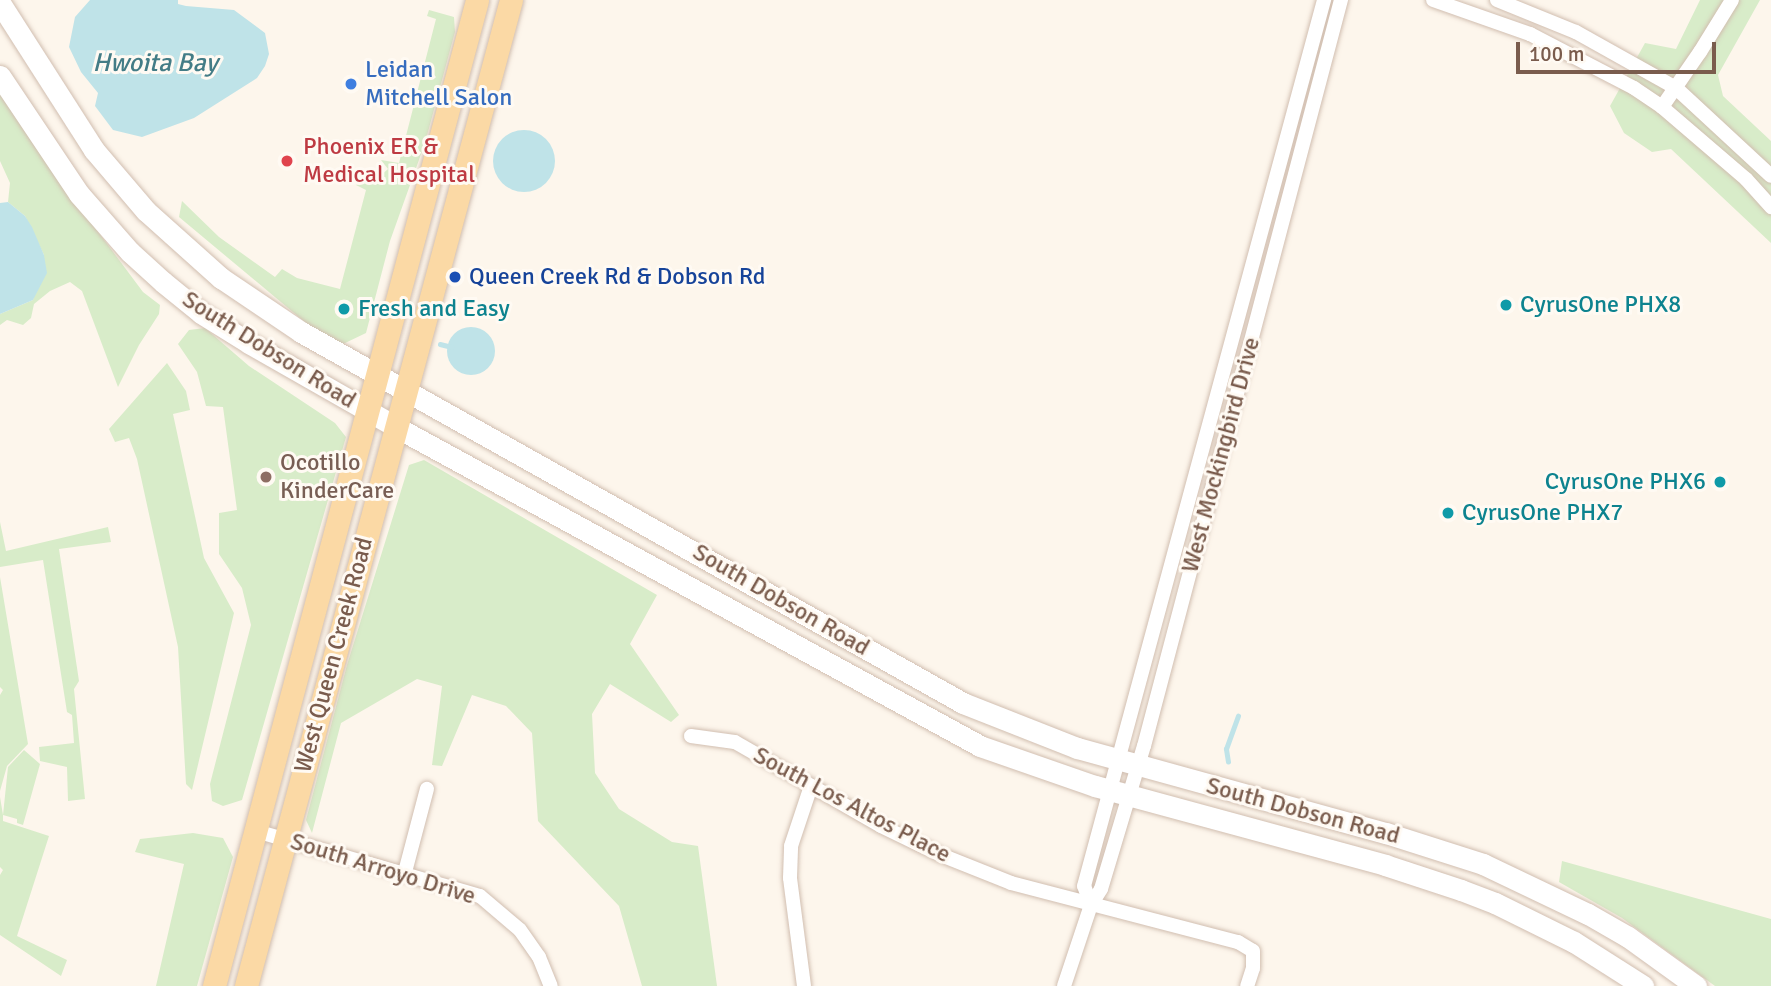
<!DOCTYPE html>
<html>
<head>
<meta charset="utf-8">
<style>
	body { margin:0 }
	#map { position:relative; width:1771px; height:986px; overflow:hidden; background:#fdf6ec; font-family:Signika,sans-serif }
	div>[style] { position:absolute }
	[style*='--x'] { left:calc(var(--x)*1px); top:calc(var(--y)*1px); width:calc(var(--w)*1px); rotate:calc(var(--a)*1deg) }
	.green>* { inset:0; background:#d8ecc9 }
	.water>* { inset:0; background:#bfe3e8 }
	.round { border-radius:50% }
	.stream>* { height:4.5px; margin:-2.25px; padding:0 2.25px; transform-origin:2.25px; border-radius:2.25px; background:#bfe3e8 }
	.roads { filter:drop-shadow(0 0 2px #d1beb0) drop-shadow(0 0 2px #d1beb0) }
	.minor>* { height:14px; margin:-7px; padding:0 7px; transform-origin:7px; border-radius:7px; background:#fff }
	.secondary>* { height:21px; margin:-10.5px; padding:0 10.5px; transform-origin:10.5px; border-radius:10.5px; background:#fff }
	.primary>* { height:23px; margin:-11.5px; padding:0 11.5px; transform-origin:11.5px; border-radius:11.5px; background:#fbd9a5 }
	.dots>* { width:19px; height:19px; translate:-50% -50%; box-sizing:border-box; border:4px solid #fffaf3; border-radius:50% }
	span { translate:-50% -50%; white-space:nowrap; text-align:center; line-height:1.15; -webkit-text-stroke:6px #fffaf3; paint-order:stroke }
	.shop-label { font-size:24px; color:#366cbe }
	.left { translate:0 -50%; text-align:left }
	.health-label { font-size:24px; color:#be3a42 }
	.transit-label { font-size:24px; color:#164399 }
	.culture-label { font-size:24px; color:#0d838f }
	.right { translate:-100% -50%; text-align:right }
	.street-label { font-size:24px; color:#7a5c4d }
	.education-label { font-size:24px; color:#785e54 }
	.water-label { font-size:26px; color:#437c86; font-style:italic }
	.scale { position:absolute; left:1516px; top:42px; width:200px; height:32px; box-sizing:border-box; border:4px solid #7a5c4d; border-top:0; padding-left:9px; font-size:21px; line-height:24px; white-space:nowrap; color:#7a5c4d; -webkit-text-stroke:5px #fffaf3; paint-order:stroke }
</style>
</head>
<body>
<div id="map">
	<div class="green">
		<div style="clip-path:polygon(1700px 0,1760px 0,1718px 75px,1723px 96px,1771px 141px,1771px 243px,1671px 149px,1652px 152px,1624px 133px,1610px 106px,1645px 43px,1676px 49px)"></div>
		<div style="clip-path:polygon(429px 10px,454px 17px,455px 32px,425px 143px,390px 241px,366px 333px,343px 344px,312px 328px,179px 217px,182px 201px,219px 237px,275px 277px,282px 269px,297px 278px,340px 289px,366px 190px,356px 185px,365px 175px,372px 183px,388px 169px,381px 160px,399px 163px,436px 19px,427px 16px)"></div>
		<div style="clip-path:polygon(0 91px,90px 221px,143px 292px,160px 305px,159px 314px,139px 345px,118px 387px,82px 291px,70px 282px,50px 291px,34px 304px,31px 318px,23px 325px,7px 320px,0 325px,0 314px,33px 300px,44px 255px,25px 216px,8px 202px,10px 183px,0 161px)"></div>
		<div style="clip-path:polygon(205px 328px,249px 366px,335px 423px,346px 437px,242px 800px,223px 806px,212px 801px,210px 784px,251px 625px,242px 588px,219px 554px,219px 513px,237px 510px,223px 407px,206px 406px,197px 372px,178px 344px,189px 330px)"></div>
		<div style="clip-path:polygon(167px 363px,186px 391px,190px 410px,173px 414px,204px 558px,234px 613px,192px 790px,186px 784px,178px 647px,137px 459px,129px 438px,115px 442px,109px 429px)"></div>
		<div style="clip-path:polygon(424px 460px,657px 595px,630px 644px,679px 715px,671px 722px,610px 684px,592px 714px,595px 773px,619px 809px,672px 842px,698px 846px,717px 986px,642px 986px,619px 906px,538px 821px,532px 733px,506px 706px,472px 695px,442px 766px,432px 765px,442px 686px,417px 679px,341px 723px,312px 833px,306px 820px,347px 665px,409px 465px)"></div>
		<div style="clip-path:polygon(0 522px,6px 551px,108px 527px,111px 542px,59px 549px,79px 681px,74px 689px,85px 799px,68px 801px,67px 767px,40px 761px,39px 747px,74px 743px,72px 715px,67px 712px,43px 560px,0 567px)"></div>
		<div style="clip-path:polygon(0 577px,28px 744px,7px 766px,0 791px,0 695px,3px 690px,0 687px)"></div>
		<div style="clip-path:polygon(24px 750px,40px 764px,23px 825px,17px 823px,17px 819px,3px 815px,3px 821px,49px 836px,17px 936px,67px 960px,61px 976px,0 935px,0 875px,3px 870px,0 867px,0 797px,3px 815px,8px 767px)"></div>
		<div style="clip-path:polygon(193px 833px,223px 838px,233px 857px,197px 986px,156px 986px,184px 864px,135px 852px,140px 839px)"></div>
		<div style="clip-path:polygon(1562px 861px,1771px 919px,1771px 986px,1715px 986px,1622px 918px,1559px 882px)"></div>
	</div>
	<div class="water">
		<div style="clip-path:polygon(90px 0,178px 0,178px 4px,186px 6px,234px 10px,265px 33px,269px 54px,265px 66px,257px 78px,194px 118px,142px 137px,113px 130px,95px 106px,98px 93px,81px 72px,69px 47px,75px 17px)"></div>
		<div class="round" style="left:493px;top:130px;width:62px;height:62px"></div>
		<div style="clip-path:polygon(8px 202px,25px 216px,32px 227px,44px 255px,47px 273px,33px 300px,0 314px,0 203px)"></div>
		<div class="round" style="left:447px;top:327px;width:48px;height:48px"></div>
	</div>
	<div class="stream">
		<div style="--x:440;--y:344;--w:12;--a:14"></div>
		<div style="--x:1228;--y:762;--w:13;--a:-99"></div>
		<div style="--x:1226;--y:749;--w:35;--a:-70"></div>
	</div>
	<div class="roads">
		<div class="minor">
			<div style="--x:1433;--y:0;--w:103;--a:19.3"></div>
			<div style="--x:1530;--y:34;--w:117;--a:27.4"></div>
			<div style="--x:1634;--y:88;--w:34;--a:34"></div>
			<div style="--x:1662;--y:107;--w:111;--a:40.6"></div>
			<div style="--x:1746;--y:179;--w:38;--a:48"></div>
			<div style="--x:1497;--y:0;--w:85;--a:22.1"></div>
			<div style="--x:1576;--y:32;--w:115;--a:29.2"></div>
			<div style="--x:1676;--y:88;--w:129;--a:42.8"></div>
			<div style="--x:1662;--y:107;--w:67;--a:-55.4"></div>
			<div style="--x:1700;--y:52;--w:61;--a:-58.4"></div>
			<div style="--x:691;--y:736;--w:44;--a:7.8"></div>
			<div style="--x:735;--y:742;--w:168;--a:29.9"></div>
			<div style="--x:881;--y:826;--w:67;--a:25.8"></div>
			<div style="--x:941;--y:855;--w:75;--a:21.8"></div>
			<div style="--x:1011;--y:883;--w:235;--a:14.6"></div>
			<div style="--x:1238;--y:942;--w:17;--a:31"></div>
			<div style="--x:1253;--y:951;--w:17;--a:90"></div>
			<div style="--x:1253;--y:968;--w:19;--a:108"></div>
			<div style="--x:256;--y:831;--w:233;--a:16.2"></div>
			<div style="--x:480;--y:896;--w:52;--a:40.4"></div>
			<div style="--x:520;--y:930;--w:33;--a:55"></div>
			<div style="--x:539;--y:957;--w:31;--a:68"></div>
			<div style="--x:405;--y:872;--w:86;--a:-75.2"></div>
			<div style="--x:1091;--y:905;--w:20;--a:-110"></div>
			<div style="--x:1084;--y:886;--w:918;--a:-74.84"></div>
			<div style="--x:804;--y:986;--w:109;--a:-97.4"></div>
			<div style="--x:790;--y:878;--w:32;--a:-88"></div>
			<div style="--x:791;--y:846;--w:63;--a:-71.6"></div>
			<div style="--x:1064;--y:986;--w:85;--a:-71.6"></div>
			<div style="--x:1091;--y:905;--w:19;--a:-58"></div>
			<div style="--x:1101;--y:889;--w:149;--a:-73.3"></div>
			<div style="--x:1144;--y:746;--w:772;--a:-75.21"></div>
		</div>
		<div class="secondary">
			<div style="--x:0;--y:3;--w:174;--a:57.4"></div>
			<div style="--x:94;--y:150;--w:80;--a:49.6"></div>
			<div style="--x:146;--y:211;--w:101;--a:41.8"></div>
			<div style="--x:221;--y:278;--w:97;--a:34"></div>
			<div style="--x:301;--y:332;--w:759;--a:29.27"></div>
			<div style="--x:963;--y:703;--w:123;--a:21.5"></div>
			<div style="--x:1077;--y:748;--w:320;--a:15.4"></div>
			<div style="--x:1386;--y:833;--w:102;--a:17.7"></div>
			<div style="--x:1483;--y:864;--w:116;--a:25.5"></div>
			<div style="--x:1588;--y:914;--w:46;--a:29.9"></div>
			<div style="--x:1628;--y:937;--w:84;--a:35.8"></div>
			<div style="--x:0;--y:76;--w:142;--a:56.2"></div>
			<div style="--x:79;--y:194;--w:77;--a:48.7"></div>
			<div style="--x:130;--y:252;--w:45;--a:42.3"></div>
			<div style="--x:163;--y:282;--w:49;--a:39.2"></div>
			<div style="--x:201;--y:313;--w:57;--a:32"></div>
			<div style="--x:249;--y:343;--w:169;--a:29.7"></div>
			<div style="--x:396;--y:427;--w:665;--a:28.64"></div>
			<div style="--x:980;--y:746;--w:122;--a:19.2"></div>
			<div style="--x:1095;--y:786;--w:301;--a:15.2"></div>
			<div style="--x:1385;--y:865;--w:80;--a:18.2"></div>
			<div style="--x:1461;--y:890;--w:36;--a:21"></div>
			<div style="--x:1495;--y:903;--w:88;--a:26.3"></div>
			<div style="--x:1574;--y:942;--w:82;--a:32.5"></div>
		</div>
		<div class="primary">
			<div style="--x:214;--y:986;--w:1020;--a:-75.06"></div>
			<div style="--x:246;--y:986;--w:1021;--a:-74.96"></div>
		</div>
	</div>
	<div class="dots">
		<div style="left:351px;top:84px;background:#3f7fe0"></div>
		<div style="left:287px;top:161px;background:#e0444e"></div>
		<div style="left:455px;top:277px;background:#1a4fb4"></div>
		<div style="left:1506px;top:305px;background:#0f9aa8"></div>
		<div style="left:344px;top:309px;background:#0f9aa8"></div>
		<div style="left:266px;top:477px;background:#8d6e63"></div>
		<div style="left:1720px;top:482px;background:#0f9aa8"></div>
		<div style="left:1448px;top:513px;background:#0f9aa8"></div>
	</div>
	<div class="shop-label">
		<span class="left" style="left:365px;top:84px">Leidan<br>Mitchell Salon</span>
	</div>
	<div class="health-label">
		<span class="left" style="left:303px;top:161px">Phoenix ER &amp;<br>Medical Hospital</span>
	</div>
	<div class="transit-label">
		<span class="left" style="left:469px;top:277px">Queen Creek Rd &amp; Dobson Rd</span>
	</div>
	<div class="culture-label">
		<span class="left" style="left:1520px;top:305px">CyrusOne PHX8</span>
		<span class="left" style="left:358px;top:309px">Fresh and Easy</span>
		<span class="right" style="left:1706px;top:482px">CyrusOne PHX6</span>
		<span class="left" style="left:1462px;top:513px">CyrusOne PHX7</span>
	</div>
	<div class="street-label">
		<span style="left:269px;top:350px;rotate:32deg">South Dobson Road</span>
		<span style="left:1221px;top:455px;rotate:-75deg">West Mockingbird Drive</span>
		<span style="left:781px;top:600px;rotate:30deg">South Dobson Road</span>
		<span style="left:334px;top:655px;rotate:-75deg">West Queen Creek Road</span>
		<span style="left:852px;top:805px;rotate:28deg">South Los Altos Place</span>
		<span style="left:1303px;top:811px;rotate:15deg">South Dobson Road</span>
		<span style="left:383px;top:869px;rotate:17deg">South Arroyo Drive</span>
	</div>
	<div class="education-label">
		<span class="left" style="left:280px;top:477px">Ocotillo<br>KinderCare</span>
	</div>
	<div class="water-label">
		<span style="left:155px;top:64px">Hwoita Bay</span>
	</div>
	<div class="scale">100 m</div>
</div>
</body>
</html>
